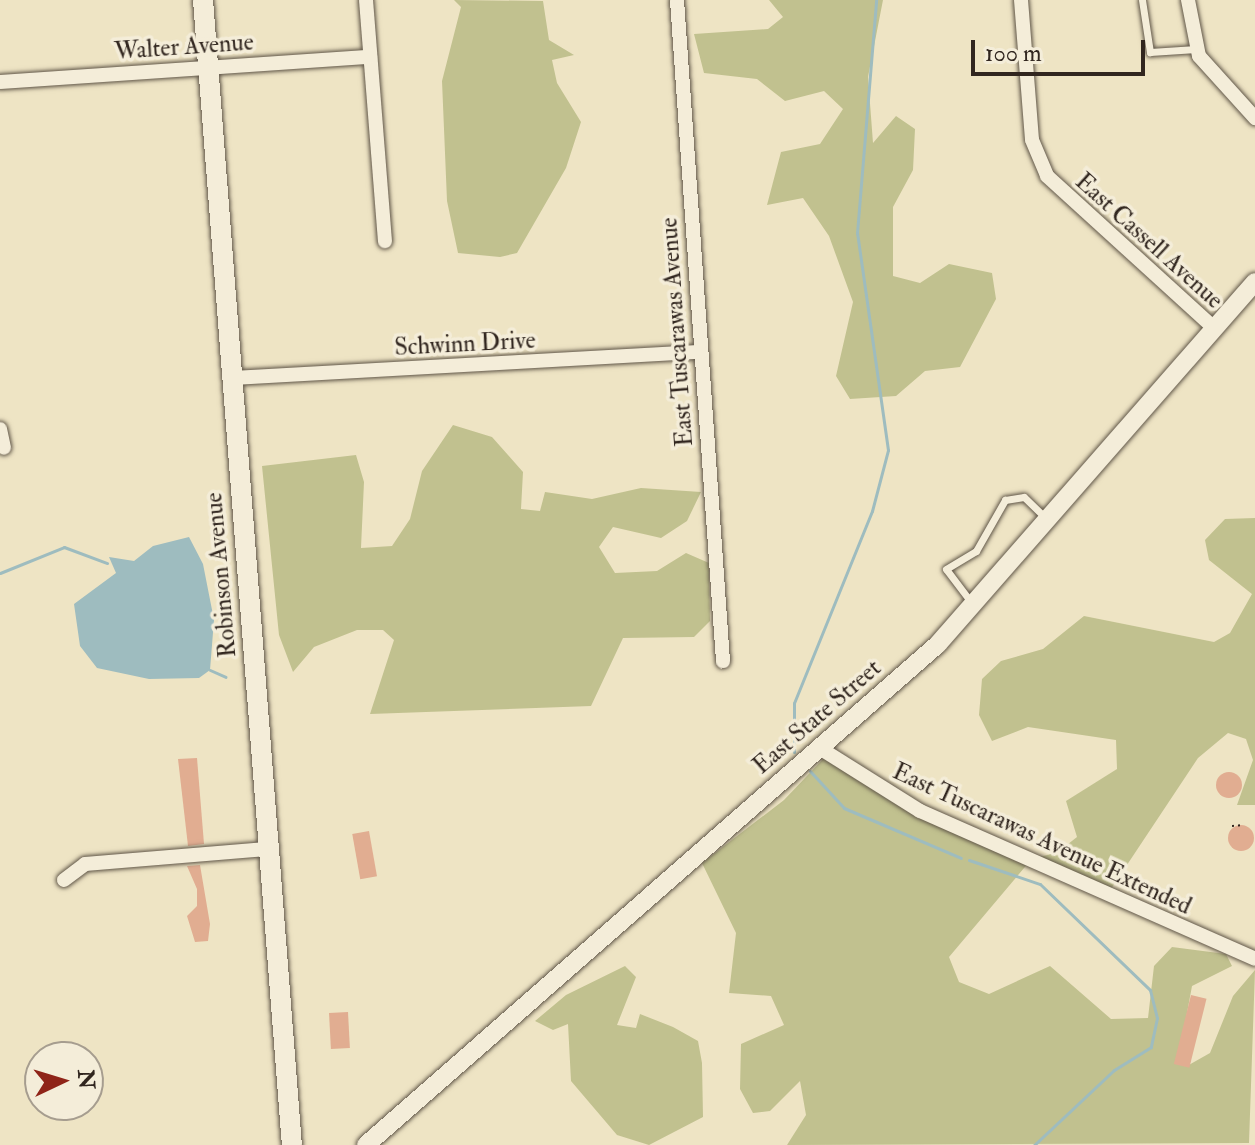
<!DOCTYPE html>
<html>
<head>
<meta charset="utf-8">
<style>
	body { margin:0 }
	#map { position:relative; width:1255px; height:1145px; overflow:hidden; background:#eee4c4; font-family:"IM FELL Double Pica",serif }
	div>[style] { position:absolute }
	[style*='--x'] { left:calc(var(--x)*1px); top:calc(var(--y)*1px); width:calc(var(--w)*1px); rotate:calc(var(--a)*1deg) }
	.green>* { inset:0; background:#c1c18f }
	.water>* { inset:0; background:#9ebcbf }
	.stream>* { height:3px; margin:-1.5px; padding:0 1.5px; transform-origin:1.5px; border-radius:1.5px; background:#9ebcbf }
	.building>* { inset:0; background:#e1ad91; transform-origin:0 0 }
	.round { border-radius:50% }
	.path>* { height:2px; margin-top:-1px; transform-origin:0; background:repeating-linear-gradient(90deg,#31261f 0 2px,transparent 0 6px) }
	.roads { filter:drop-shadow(0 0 2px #605648) drop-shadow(0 0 2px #605648) }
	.service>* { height:7px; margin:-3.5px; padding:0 3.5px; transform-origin:3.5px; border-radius:3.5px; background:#f4edd9 }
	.minor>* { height:14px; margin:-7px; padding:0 7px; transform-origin:7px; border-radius:7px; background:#f4edd9 }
	.tertiary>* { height:18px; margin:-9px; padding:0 9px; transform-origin:9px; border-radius:9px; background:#f4edd9 }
	.secondary>* { height:20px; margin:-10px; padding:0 10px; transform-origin:10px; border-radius:10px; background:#f4edd9 }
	span { translate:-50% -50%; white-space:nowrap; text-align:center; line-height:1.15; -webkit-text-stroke:7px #f4edd9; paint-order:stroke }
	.street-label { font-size:24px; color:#31261f }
	.north { position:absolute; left:24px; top:1041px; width:80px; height:80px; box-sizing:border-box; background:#f4edd9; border:2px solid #a69d8f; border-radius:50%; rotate:86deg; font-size:22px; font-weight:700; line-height:32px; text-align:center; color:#31261f }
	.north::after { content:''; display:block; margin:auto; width:28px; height:36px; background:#8f2418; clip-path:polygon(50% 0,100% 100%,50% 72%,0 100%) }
	.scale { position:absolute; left:971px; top:40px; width:174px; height:36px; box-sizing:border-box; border:4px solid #31261f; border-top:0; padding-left:10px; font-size:24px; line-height:28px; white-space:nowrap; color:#31261f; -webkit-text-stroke:6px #f4edd9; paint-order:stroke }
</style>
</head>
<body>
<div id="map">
	<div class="green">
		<div style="clip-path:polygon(454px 0,543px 1px,549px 40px,574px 55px,552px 60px,557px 83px,581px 122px,566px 168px,517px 253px,500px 257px,458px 253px,447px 201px,442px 81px,461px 7px)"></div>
		<div style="clip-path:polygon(769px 0,883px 0,868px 77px,873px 143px,896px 116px,915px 129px,913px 170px,893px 207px,893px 276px,920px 283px,949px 264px,992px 273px,996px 299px,960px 367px,925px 371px,896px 396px,850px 399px,836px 376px,853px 302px,829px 236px,803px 198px,767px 205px,781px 152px,820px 144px,843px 109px,824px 91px,785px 101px,757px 79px,704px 73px,694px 34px,768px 29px,783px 17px)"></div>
		<div style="clip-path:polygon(453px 425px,492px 437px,523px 472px,521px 509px,540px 511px,545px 492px,592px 499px,641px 488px,701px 492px,687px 521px,661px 538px,613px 527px,599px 547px,615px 573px,657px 571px,686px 553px,709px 563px,710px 621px,694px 637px,623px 638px,591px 706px,370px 714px,394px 640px,383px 630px,357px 630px,314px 647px,293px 672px,279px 635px,262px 466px,356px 455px,364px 482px,361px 548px,392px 546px,410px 519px,422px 471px)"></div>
		<div style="clip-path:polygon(1255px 518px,1255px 805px,1237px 805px,1253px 760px,1246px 739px,1228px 733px,1198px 758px,1107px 895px,1030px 861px,949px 957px,959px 982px,989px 994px,1050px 966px,1111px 1019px,1148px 1018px,1154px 966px,1172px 947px,1226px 954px,1232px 966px,1192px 986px,1180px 1051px,1187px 1066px,1210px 1053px,1233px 996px,1255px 970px,1249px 1143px,787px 1145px,806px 1115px,800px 1081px,770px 1111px,753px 1113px,740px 1089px,741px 1044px,784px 1025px,771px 996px,729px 993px,736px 933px,702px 863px,784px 800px,826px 756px,1029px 860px,1058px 852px,1077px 837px,1066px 801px,1117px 769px,1116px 740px,1028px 727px,992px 741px,979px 715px,982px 679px,1001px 661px,1043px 649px,1084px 616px,1214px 642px,1230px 633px,1252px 594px,1209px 560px,1205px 540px,1225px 519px)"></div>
		<div style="clip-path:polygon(625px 966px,636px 977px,617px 1025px,636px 1028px,640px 1014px,673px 1027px,698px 1041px,702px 1063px,703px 1117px,649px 1145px,617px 1135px,571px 1081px,568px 1024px,553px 1030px,535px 1021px,566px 995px)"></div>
	</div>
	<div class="water">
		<div style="clip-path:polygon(189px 537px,203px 564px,214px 620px,210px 670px,199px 678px,149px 679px,97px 668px,80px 646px,74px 604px,116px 573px,109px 557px,134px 561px,153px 546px)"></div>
	</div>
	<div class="stream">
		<div style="--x:0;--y:573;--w:69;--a:-22.1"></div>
		<div style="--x:64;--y:547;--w:46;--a:20.4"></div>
		<div style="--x:210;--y:670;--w:17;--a:24"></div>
		<div style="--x:794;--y:752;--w:49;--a:-90"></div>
		<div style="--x:794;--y:703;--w:207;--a:-67.9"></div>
		<div style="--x:872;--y:511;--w:63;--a:-75.3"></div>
		<div style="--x:888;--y:450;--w:219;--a:-98.1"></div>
		<div style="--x:857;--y:233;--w:234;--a:-85.3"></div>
		<div style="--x:810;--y:771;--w:50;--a:47.4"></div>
		<div style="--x:844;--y:808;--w:127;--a:23.1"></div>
		<div style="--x:969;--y:860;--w:75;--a:18.7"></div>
		<div style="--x:1040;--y:884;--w:153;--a:43.9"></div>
		<div style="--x:1150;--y:990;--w:29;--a:76"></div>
		<div style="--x:1157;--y:1018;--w:30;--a:102"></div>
		<div style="--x:1151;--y:1047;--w:44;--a:148.1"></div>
		<div style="--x:1114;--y:1070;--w:110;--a:136.8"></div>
	</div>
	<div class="building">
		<div style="clip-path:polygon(197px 758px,204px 844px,188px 846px,178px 759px)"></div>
		<div class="round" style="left:1216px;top:772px;width:26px;height:26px"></div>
		<div class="round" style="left:1228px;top:825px;width:26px;height:26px"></div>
		<div style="left:369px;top:831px;width:46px;height:17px;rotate:80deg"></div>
		<div style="clip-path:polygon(200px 865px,210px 924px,208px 941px,195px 942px,187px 916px,197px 906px,197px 889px,187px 866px)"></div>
		<div style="left:1191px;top:995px;width:16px;height:71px;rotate:14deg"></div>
		<div style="left:348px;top:1012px;width:36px;height:19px;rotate:87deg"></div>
	</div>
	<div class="path">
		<div style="--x:1232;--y:826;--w:12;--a:-5"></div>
	</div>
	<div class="roads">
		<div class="service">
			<div style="--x:1142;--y:0;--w:53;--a:81.3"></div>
			<div style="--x:1150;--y:52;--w:46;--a:-3.7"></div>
			<div style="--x:971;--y:602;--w:41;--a:-127.1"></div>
			<div style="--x:946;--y:569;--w:35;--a:-31"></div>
			<div style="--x:976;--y:551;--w:59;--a:-60.4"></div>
			<div style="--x:1005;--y:500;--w:19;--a:-9"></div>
			<div style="--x:1024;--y:497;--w:29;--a:44"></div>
		</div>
		<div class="minor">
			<div style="--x:366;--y:0;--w:242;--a:85.5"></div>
			<div style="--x:677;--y:0;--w:663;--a:86.02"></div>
			<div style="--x:1021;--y:0;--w:140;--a:85.5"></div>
			<div style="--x:1032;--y:140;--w:39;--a:67"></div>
			<div style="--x:1047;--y:176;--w:227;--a:42.3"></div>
			<div style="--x:1188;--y:0;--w:57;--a:78.9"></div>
			<div style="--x:1199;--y:56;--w:84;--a:47.9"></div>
			<div style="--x:0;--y:82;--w:371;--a:-3.9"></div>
			<div style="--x:231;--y:378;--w:470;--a:-3.2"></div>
			<div style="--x:0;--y:429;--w:19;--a:78"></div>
			<div style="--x:818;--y:747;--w:120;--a:32.1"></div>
			<div style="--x:920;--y:811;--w:366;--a:23.8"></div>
			<div style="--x:64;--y:880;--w:26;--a:-37"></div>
			<div style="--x:85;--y:864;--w:185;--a:-4.7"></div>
		</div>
		<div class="tertiary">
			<div style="--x:366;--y:1145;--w:760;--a:-41.21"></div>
			<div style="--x:938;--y:644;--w:481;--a:-48.8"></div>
		</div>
		<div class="secondary">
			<div style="--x:203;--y:0;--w:1148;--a:85.56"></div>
		</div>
	</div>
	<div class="street-label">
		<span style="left:184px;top:47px;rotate:-4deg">Walter Avenue</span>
		<span style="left:1149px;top:241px;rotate:42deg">East Cassell Avenue</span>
		<span style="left:677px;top:332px;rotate:-94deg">East Tuscarawas Avenue</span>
		<span style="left:465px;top:344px;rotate:-3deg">Schwinn Drive</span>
		<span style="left:221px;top:575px;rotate:-95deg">Robinson Avenue</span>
		<span style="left:817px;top:717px;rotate:-41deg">East State Street</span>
		<span style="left:1042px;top:839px;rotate:25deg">East Tuscarawas Avenue Extended</span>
	</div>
	<div class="north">N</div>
	<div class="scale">100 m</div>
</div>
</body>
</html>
